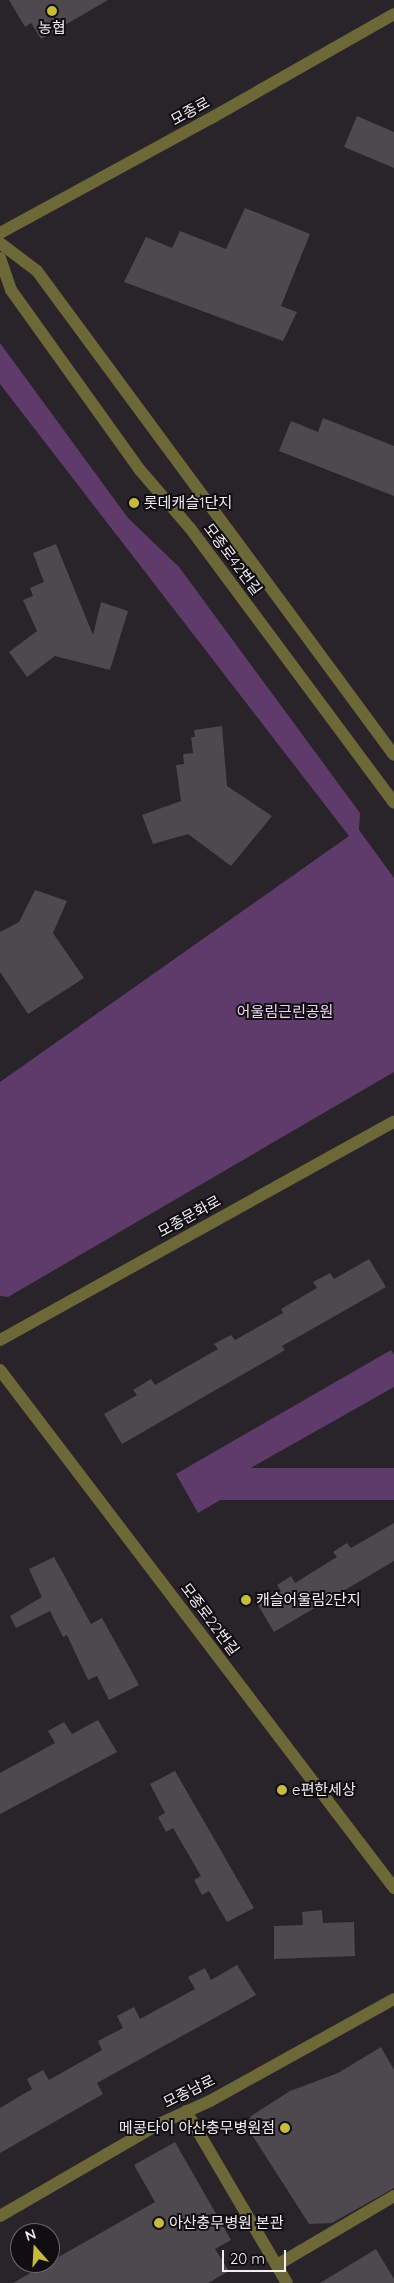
<!DOCTYPE html>
<html>
<head>
<meta charset="utf-8">
<style>
	body { margin:0 }
	#map { position:relative; width:394px; height:2283px; overflow:hidden; background:#282429; font-family:Quicksand,"Noto Sans KR",sans-serif }
	div>[style] { position:absolute }
	[style*='--x'] { left:calc(var(--x)*1px); top:calc(var(--y)*1px); width:calc(var(--w)*1px); rotate:calc(var(--a)*1deg) }
	.green>* { inset:0; background:#5f3b6c; transform-origin:0 0 }
	.building>* { inset:0; background:#4d494e }
	.minor>* { height:12px; margin:-6px; padding:0 6px; transform-origin:6px; border-radius:6px; background:#6d6837 }
	.dots>* { width:14px; height:14px; translate:-50% -50%; box-sizing:border-box; border:2px solid #100e10; border-radius:50% }
	span { translate:-50% -50%; white-space:nowrap; text-align:center; line-height:1.15; -webkit-text-stroke:4px #100e10; paint-order:stroke }
	.poi-label { font-size:15px; color:#f1eff2 }
	.left { translate:0 -50%; text-align:left }
	.right { translate:-100% -50%; text-align:right }
	.street-label { font-size:15px; color:#f1eff2 }
	.park-label { font-size:15px; color:#edd5f6 }
	.north { position:absolute; left:10px; top:2223px; width:50px; height:50px; box-sizing:border-box; background:#100e10; border:1px solid #6a686a; border-radius:50%; rotate:341deg; font-size:14px; font-weight:700; line-height:20px; text-align:center; color:#f1eff2 }
	.north::after { content:''; display:block; margin:auto; width:18px; height:22px; background:#c8bb3b; clip-path:polygon(50% 0,100% 100%,50% 72%,0 100%) }
	.scale { position:absolute; left:222px; top:2250px; width:64px; height:22px; box-sizing:border-box; border:2px solid #f1eff2; border-top:0; padding-left:6px; font-size:15px; line-height:18px; white-space:nowrap; color:#f1eff2; -webkit-text-stroke:4px #100e10; paint-order:stroke }
</style>
</head>
<body>
<div id="map">
	<div class="green">
		<div style="clip-path:polygon(0 343px,128px 518px,179px 567px,360px 813px,359px 830px,394px 878px,394px 1072px,8px 1297px,0 1296px,0 1082px,349px 836px,0 384px)"></div>
		<div style="clip-path:polygon(391px 1350px,394px 1355px,394px 1387px,240px 1474px,246px 1485px,198px 1513px,176px 1474px)"></div>
		<div style="left:394px;top:1468px;width:32px;height:179px;rotate:90deg"></div>
	</div>
	<div class="building">
		<div style="clip-path:polygon(9px 0,108px 0,41px 39px,31px 23px,25px 27px)"></div>
		<div style="clip-path:polygon(357px 116px,394px 132px,394px 168px,344px 147px)"></div>
		<div style="clip-path:polygon(245px 208px,310px 234px,281px 306px,297px 312px,283px 341px,124px 282px,146px 237px,172px 248px,180px 231px,226px 249px)"></div>
		<div style="clip-path:polygon(323px 418px,394px 446px,394px 496px,279px 451px,291px 421px,318px 432px)"></div>
		<div style="clip-path:polygon(56px 544px,93px 635px,101px 602px,128px 611px,110px 670px,55px 656px,27px 677px,9px 652px,37px 631px,23px 600px,33px 596px,30px 588px,44px 582px,33px 553px)"></div>
		<div style="clip-path:polygon(222px 726px,227px 786px,272px 816px,231px 866px,188px 834px,153px 844px,142px 815px,181px 801px,176px 765px,184px 764px,183px 754px,193px 753px,191px 737px,195px 737px,194px 730px)"></div>
		<div style="clip-path:polygon(35px 890px,67px 901px,53px 933px,84px 978px,28px 1014px,0 972px,0 932px,19px 922px)"></div>
		<div style="clip-path:polygon(369px 1259px,386px 1287px,282px 1346px,285px 1350px,122px 1444px,104px 1414px,137px 1395px,133px 1390px,151px 1379px,155px 1385px,218px 1349px,214px 1344px,231px 1335px,235px 1340px,283px 1313px,281px 1309px,317px 1288px,313px 1282px,330px 1273px,334px 1279px)"></div>
		<div style="clip-path:polygon(394px 1523px,394px 1561px,274px 1632px,258px 1605px,281px 1591px,277px 1585px,291px 1576px,295px 1583px,337px 1557px,333px 1552px,347px 1543px,351px 1548px)"></div>
		<div style="clip-path:polygon(54px 1557px,91px 1624px,102px 1618px,139px 1685px,109px 1700px,97px 1676px,88px 1680px,67px 1635px,63px 1637px,50px 1611px,16px 1628px,10px 1616px,42px 1597px,29px 1569px)"></div>
		<div style="clip-path:polygon(98px 1720px,117px 1752px,0 1814px,0 1773px,55px 1743px,48px 1731px,64px 1722px,72px 1734px)"></div>
		<div style="clip-path:polygon(175px 1771px,254px 1908px,227px 1922px,209px 1891px,202px 1895px,194px 1880px,201px 1876px,173px 1828px,166px 1832px,158px 1817px,165px 1813px,150px 1784px)"></div>
		<div style="clip-path:polygon(322px 1910px,323px 1923px,354px 1922px,355px 1956px,274px 1959px,274px 1926px,303px 1925px,302px 1912px)"></div>
		<div style="clip-path:polygon(237px 1965px,256px 1995px,97px 2083px,103px 2094px,0 2153px,0 2108px,32px 2089px,27px 2079px,43px 2070px,49px 2080px,102px 2050px,98px 2041px,123px 2028px,117px 2016px,134px 2007px,140px 2019px,195px 1989px,188px 1977px,205px 1968px,211px 1980px)"></div>
		<div style="clip-path:polygon(381px 2047px,394px 2070px,394px 2188px,332px 2223px,309px 2224px,247px 2127px,251px 2116px,290px 2091px,338px 2073px)"></div>
		<div style="clip-path:polygon(175px 2142px,231px 2240px,215px 2249px,229px 2271px,208px 2283px,13px 2283px,155px 2202px,134px 2165px)"></div>
		<div style="clip-path:polygon(376px 2249px,394px 2279px,394px 2283px,320px 2283px)"></div>
	</div>
	<div class="minor">
		<div style="--x:0;--y:233;--w:243;--a:-28.6"></div>
		<div style="--x:213;--y:117;--w:208;--a:-29.6"></div>
		<div style="--x:0;--y:243;--w:46;--a:37.1"></div>
		<div style="--x:37;--y:271;--w:601;--a:53.59"></div>
		<div style="--x:0;--y:258;--w:34;--a:71"></div>
		<div style="--x:11;--y:290;--w:220;--a:54.4"></div>
		<div style="--x:139;--y:469;--w:78;--a:49.2"></div>
		<div style="--x:190;--y:528;--w:342;--a:53.4"></div>
		<div style="--x:0;--y:1340;--w:450;--a:-29"></div>
		<div style="--x:0;--y:1370;--w:651;--a:52.74"></div>
		<div style="--x:186;--y:2111;--w:199;--a:59.6"></div>
		<div style="--x:0;--y:2216;--w:184;--a:-30.1"></div>
		<div style="--x:159;--y:2124;--w:56;--a:-24.3"></div>
		<div style="--x:210;--y:2101;--w:210;--a:-29"></div>
		<div style="--x:277;--y:2265;--w:136;--a:-30.5"></div>
	</div>
	<div class="dots">
		<div style="left:52px;top:11px;background:#c8bb3b"></div>
		<div style="left:134px;top:503px;background:#c8bb3b"></div>
		<div style="left:246px;top:1600px;background:#c8bb3b"></div>
		<div style="left:282px;top:1790px;background:#c8bb3b"></div>
		<div style="left:285px;top:2128px;background:#c8bb3b"></div>
		<div style="left:159px;top:2223px;background:#c8bb3b"></div>
	</div>
	<div class="poi-label">
		<span style="left:52px;top:28px">농협</span>
		<span class="left" style="left:144px;top:503px">롯데캐슬1단지</span>
		<span class="left" style="left:256px;top:1600px">캐슬어울림2단지</span>
		<span class="left" style="left:292px;top:1790px">e편한세상</span>
		<span class="right" style="left:275px;top:2128px">메콩타이 아산충무병원점</span>
		<span class="left" style="left:169px;top:2223px">아산충무병원 본관</span>
	</div>
	<div class="street-label">
		<span style="left:190px;top:111px;rotate:-29deg">모종로</span>
		<span style="left:233px;top:559px;rotate:53deg">모종로42번길</span>
		<span style="left:189px;top:1216px;rotate:-29deg">모종문화로</span>
		<span style="left:210px;top:1619px;rotate:53deg">모종로22번길</span>
		<span style="left:189px;top:2091px;rotate:-26deg">모종남로</span>
	</div>
	<div class="park-label">
		<span style="left:285px;top:1012px">어울림근린공원</span>
	</div>
	<div class="north">N</div>
	<div class="scale">20 m</div>
</div>
</body>
</html>
